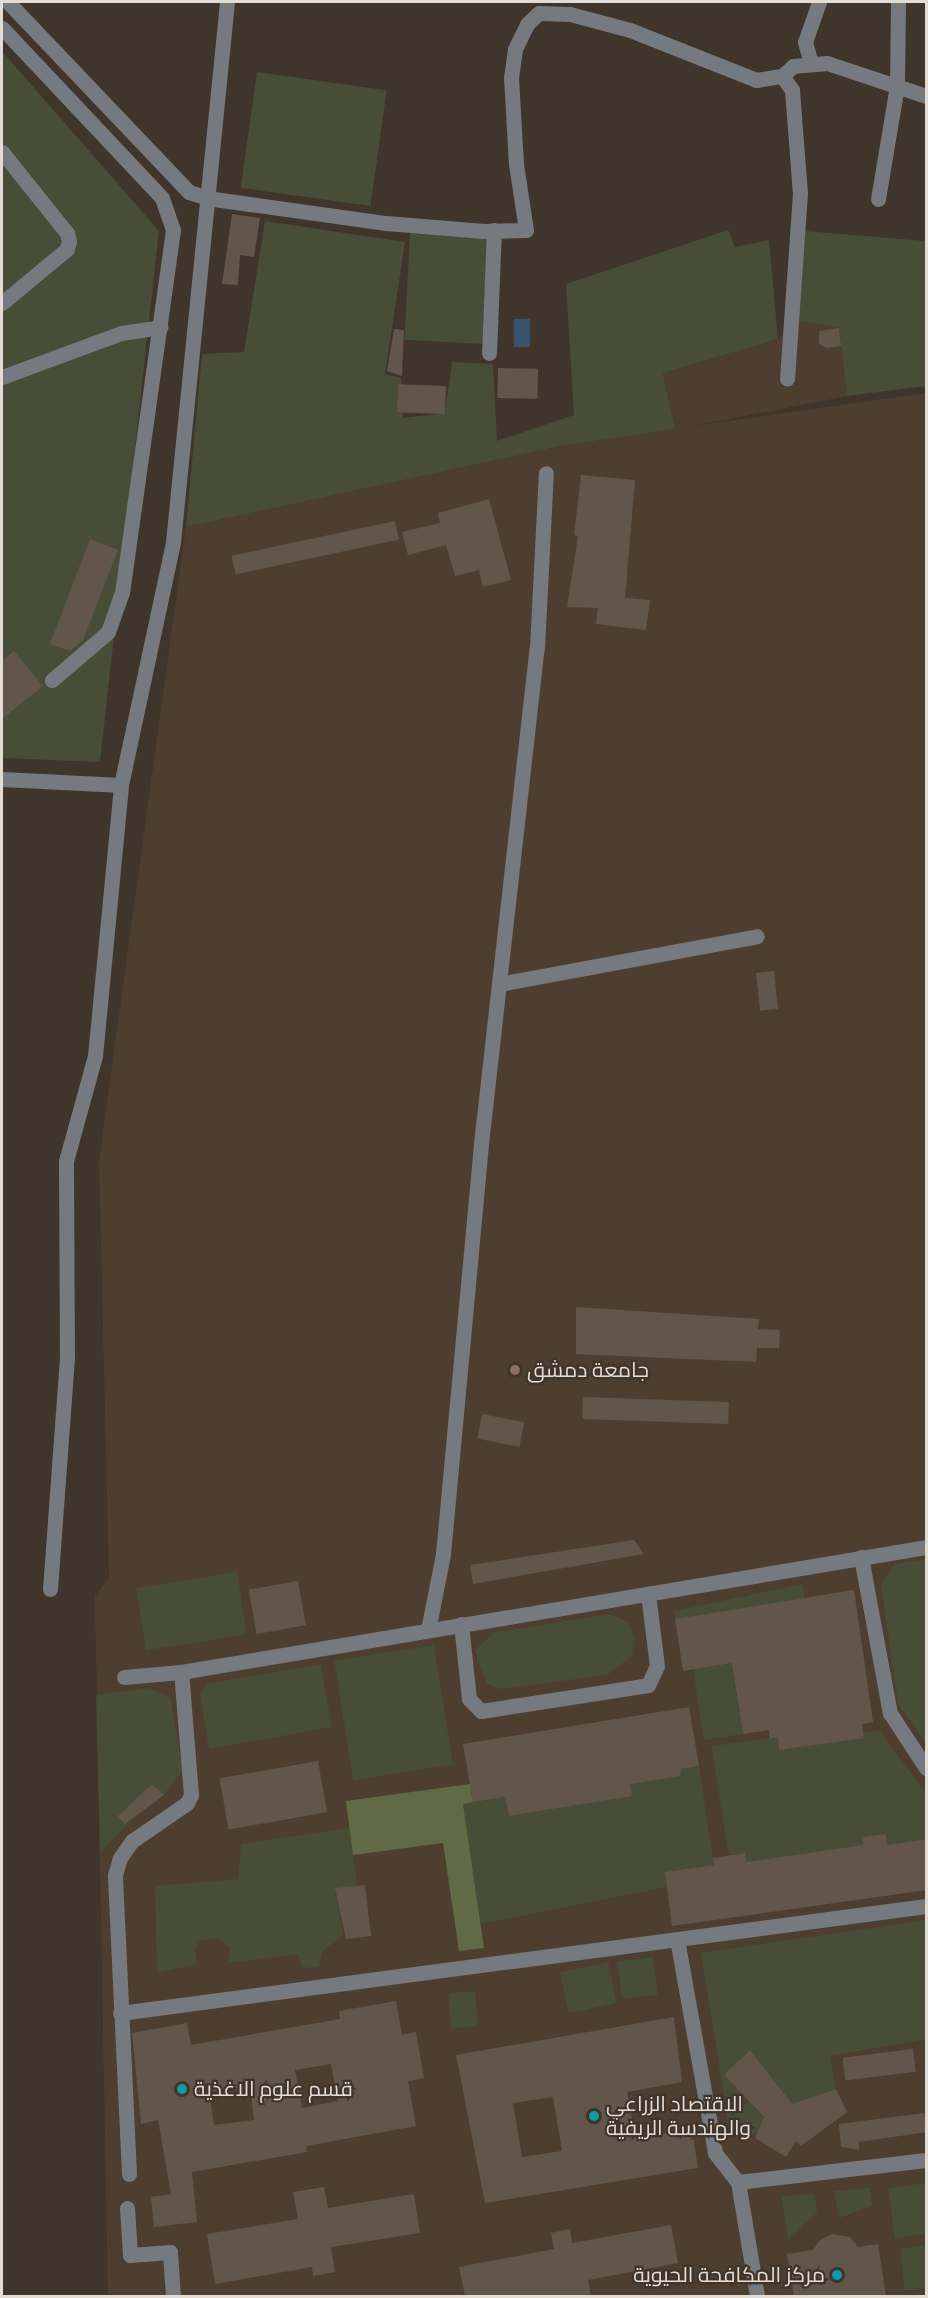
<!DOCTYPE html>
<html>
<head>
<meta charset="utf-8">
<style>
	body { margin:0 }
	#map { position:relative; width:928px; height:2298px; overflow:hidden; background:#40352a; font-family:Georgia,Cairo,serif }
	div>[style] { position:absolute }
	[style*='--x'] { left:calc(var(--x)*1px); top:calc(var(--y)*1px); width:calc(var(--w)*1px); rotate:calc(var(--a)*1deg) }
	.built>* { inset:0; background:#4e3e2f }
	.green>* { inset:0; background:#474d37; transform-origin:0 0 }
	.forest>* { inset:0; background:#606a47 }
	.water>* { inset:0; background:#38536d; transform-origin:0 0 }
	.building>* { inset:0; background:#62564b; transform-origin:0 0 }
	.minor>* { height:15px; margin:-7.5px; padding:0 7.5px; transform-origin:7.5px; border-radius:7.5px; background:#757980 }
	.dots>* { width:16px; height:16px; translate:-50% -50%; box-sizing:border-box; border:3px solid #40352a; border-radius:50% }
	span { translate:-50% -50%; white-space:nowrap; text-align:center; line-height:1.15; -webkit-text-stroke:4.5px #40352a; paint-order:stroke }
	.poi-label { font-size:21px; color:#e3dcd5 }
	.left { translate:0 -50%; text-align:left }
	.right { translate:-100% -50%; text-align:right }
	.frame { position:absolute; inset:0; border:3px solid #e3dcd5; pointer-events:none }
</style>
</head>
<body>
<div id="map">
	<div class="built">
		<div style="clip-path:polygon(794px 320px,839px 328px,847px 396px,694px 426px,926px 393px,926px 2296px,108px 2296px,95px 1596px,109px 1578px,99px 1161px,186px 527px,561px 446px,675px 429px,663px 373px,778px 339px)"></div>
	</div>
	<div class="green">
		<div style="clip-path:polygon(2px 51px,159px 231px,100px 762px,2px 758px)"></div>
		<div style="left:257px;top:72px;width:131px;height:117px;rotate:8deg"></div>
		<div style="clip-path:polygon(926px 208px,926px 386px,847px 396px,839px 328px,794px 320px,805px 231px,925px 241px)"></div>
		<div style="clip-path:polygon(265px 221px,405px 242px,385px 374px,401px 378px,403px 418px,445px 413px,452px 362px,493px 364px,497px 441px,574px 415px,566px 284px,728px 230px,735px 247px,769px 240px,778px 339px,663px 373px,675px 429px,561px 446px,186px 527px,202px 354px,244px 352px)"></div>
		<div style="left:410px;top:233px;width:78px;height:107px;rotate:3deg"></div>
		<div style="clip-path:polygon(926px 1559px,926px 1743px,898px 1704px,881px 1585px,894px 1564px)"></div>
		<div style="left:237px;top:1572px;width:63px;height:102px;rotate:81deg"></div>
		<div style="left:802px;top:1584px;width:14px;height:131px;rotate:78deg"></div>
		<div style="clip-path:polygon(609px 1614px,628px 1622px,635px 1639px,632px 1656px,607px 1675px,500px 1689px,486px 1683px,475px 1650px,493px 1633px)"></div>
		<div style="clip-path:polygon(860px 1643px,865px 1670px,736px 1690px,743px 1734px,704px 1740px,693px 1669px)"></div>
		<div style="left:434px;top:1645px;width:121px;height:101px;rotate:81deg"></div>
		<div style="clip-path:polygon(321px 1664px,332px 1727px,209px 1749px,200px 1696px,206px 1684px)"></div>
		<div style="clip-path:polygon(149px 1688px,170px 1697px,183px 1770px,164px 1795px,130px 1805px,138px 1814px,100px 1853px,96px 1695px)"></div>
		<div style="clip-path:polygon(879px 1730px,926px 1794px,926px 1839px,887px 1845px,885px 1834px,862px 1837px,863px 1845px,746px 1862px,745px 1853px,729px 1855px,711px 1746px,778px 1737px,779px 1749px)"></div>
		<div style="clip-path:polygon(699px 1766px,714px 1865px,665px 1872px,667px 1887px,481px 1924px,463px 1804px,505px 1797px,509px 1816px,632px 1796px,629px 1778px,679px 1776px,681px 1769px)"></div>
		<div style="clip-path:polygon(350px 1828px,357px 1886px,335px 1889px,343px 1935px,322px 1952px,319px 1967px,303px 1968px,298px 1954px,228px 1963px,230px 1948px,217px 1938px,200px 1941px,195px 1948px,197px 1964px,157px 1973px,155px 1886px,238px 1879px,241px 1844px)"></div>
		<div style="clip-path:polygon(926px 1920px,926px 2039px,830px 2056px,836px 2089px,792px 2104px,724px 2075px,747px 2099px,725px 2102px,701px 1953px)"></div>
		<div style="left:653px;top:1957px;width:38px;height:36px;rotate:83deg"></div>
		<div style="left:608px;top:1962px;width:42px;height:49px;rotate:78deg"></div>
		<div style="left:475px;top:1991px;width:35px;height:27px;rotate:85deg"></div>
		<div style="clip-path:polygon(750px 2103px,764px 2117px,757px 2133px,730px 2136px,725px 2106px)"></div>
		<div style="clip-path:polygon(926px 2183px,926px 2233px,895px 2239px,888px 2188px)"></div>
		<div style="clip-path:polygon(870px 2188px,872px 2206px,839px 2218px,834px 2191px)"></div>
		<div style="clip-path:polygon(815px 2194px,817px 2213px,788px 2239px,781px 2196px)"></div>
		<div style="clip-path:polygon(926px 2245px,926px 2287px,905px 2291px,900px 2249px)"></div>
	</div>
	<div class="forest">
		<div style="clip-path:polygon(470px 1784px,473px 1802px,463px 1804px,484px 1948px,459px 1951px,443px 1843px,353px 1855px,346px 1801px)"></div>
	</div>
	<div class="water">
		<div style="left:514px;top:319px;width:16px;height:28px"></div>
	</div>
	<div class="building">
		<div style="clip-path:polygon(232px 214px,260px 218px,254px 257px,240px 255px,238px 285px,222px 284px)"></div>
		<div style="clip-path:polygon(839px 328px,841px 346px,827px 348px,819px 344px,819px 331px)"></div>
		<div style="clip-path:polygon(394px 329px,404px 330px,402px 376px,387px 371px)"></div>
		<div style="left:498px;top:368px;width:40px;height:30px;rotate:1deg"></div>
		<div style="left:446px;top:386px;width:28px;height:48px;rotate:92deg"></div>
		<div style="clip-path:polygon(581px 475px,635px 480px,625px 598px,650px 600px,646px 630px,596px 624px,598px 608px,567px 607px,578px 536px,574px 535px)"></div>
		<div style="clip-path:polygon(489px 499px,511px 580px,483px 587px,479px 570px,455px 576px,446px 545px,408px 555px,402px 532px,440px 523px,438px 513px)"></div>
		<div style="left:395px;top:521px;width:19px;height:167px;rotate:78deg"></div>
		<div style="clip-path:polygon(90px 539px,118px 550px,83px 640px,70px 651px,50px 644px)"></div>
		<div style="clip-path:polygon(14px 651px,43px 686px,2px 719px,2px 661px)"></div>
		<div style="left:774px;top:971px;width:38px;height:18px;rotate:84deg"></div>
		<div style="clip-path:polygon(576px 1307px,759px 1319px,758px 1329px,780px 1330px,779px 1348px,757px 1348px,756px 1362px,576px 1354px)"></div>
		<div style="left:583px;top:1397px;width:146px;height:22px;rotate:2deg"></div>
		<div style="left:482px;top:1414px;width:43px;height:25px;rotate:11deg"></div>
		<div style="clip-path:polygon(634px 1540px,644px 1554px,473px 1584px,470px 1565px)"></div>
		<div style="left:298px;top:1581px;width:45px;height:50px;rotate:80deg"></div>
		<div style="clip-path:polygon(854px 1590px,873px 1722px,862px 1724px,864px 1738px,779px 1750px,778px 1737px,770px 1739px,769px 1730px,743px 1734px,732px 1663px,683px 1671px,675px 1619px)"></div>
		<div style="clip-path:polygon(689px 1707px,699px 1766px,681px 1769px,680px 1776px,630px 1784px,632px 1796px,509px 1816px,505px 1797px,473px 1802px,463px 1744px)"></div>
		<div style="left:318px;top:1761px;width:52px;height:100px;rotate:80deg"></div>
		<div style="clip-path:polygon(152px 1784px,164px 1795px,125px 1824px,118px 1816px)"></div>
		<div style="clip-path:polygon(886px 1834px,887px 1845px,927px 1839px,927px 1890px,672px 1926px,665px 1872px,714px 1865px,713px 1858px,745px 1853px,746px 1862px,863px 1845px,862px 1837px)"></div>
		<div style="clip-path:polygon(365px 1885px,371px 1936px,346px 1939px,335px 1888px)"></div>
		<div style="clip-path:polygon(evenodd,396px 2001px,402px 2035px,416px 2032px,424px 2078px,408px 2081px,416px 2126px,306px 2146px,307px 2152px,192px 2172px,197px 2222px,154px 2227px,151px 2197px,171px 2194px,158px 2120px,141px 2124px,132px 2033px,187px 2023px,191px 2045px,340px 2019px,339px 2011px,396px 2001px,331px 2064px,338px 2101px,302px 2108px,295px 2070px,331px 2064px,396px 2001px,250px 2086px,254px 2120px,214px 2125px,209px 2092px,250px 2086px)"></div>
		<div style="clip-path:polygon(evenodd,674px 2017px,682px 2082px,627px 2092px,636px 2138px,692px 2130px,698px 2168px,485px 2203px,456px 2055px,674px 2017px,553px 2097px,562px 2151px,522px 2157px,513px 2103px,553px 2097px)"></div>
		<div style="left:913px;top:2049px;width:23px;height:71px;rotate:83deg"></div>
		<div style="clip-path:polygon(750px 2050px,792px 2104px,836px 2089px,847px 2112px,801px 2146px,796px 2141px,786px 2157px,755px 2138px,764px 2117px,724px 2075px)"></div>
		<div style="clip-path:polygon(924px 2113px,927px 2132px,859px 2142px,859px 2150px,841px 2147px,839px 2124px)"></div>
		<div style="clip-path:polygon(324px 2187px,328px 2208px,414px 2194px,420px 2233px,331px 2247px,335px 2272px,313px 2276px,312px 2267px,215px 2284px,207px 2234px,298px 2219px,293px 2192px)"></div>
		<div style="clip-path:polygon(671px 2225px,678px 2263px,588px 2280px,591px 2296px,465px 2296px,459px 2267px,554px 2249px,551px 2233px,570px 2229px,572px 2243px)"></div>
		<div style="clip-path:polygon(832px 2234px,850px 2237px,858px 2247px,878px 2244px,886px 2296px,794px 2296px,787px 2254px,813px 2250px,820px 2240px)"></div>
	</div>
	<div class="minor">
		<div style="--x:8;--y:2;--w:262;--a:46.4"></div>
		<div style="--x:189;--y:192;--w:19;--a:18"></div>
		<div style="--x:207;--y:198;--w:181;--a:8"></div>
		<div style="--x:386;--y:223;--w:98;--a:4.7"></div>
		<div style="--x:484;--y:231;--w:42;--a:-1.4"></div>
		<div style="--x:526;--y:230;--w:67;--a:-98.6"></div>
		<div style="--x:516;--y:164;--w:86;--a:-93.3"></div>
		<div style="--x:511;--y:78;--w:29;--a:-82"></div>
		<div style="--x:515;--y:49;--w:28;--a:-64"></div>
		<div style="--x:527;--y:24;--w:16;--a:-43"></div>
		<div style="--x:539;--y:13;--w:31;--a:2"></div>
		<div style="--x:570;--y:14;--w:62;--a:14.9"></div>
		<div style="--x:630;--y:30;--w:136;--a:21.6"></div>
		<div style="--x:756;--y:80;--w:26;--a:-9"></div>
		<div style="--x:782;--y:76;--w:15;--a:-42"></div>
		<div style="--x:793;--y:66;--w:34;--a:-5"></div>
		<div style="--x:827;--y:63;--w:104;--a:18.4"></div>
		<div style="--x:2;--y:28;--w:233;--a:46.7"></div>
		<div style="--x:162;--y:198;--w:34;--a:71"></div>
		<div style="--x:173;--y:230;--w:366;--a:98"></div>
		<div style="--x:122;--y:592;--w:42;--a:109.3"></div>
		<div style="--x:108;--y:632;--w:74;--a:139.4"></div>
		<div style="--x:811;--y:63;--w:22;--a:-106"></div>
		<div style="--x:805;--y:42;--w:42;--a:-70.7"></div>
		<div style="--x:782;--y:76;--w:17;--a:54"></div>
		<div style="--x:792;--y:90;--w:103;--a:85.6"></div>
		<div style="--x:800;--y:193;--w:186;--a:94"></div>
		<div style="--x:2;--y:152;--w:104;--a:51.3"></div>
		<div style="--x:67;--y:233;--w:8;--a:76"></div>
		<div style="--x:69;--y:241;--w:8;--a:104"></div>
		<div style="--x:67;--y:249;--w:85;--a:140.3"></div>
		<div style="--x:878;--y:199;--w:116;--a:-80.5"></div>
		<div style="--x:897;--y:85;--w:83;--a:-89.3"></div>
		<div style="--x:489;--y:353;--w:123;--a:-87.7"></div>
		<div style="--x:2;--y:377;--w:127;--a:-20.3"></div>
		<div style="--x:121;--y:333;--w:40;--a:-8.5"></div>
		<div style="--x:2;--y:779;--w:119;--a:2.9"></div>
		<div style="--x:499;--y:984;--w:262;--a:-10.5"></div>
		<div style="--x:861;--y:1557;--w:159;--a:79.5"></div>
		<div style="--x:890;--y:1713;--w:66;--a:56.8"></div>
		<div style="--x:50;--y:1589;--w:230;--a:-85.8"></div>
		<div style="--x:67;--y:1360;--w:199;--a:-90.3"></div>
		<div style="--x:66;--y:1161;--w:109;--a:-74.6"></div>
		<div style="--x:95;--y:1056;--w:272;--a:-84.5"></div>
		<div style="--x:121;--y:785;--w:249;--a:-77.9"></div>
		<div style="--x:173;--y:542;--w:543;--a:-84.29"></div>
		<div style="--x:461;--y:1624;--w:75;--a:83.9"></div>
		<div style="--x:469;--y:1699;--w:17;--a:45"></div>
		<div style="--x:481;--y:1711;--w:169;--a:-8.8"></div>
		<div style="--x:648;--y:1685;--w:21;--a:-65"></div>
		<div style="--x:657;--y:1666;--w:73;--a:-97.1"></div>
		<div style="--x:428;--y:1630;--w:77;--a:-78.8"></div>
		<div style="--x:443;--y:1554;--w:430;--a:-84.7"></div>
		<div style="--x:483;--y:1126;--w:481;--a:-83.6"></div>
		<div style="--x:537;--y:648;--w:175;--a:-87.1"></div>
		<div style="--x:124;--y:1677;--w:57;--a:-5"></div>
		<div style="--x:677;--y:1939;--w:217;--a:79.9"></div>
		<div style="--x:715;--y:2153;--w:37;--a:52"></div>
		<div style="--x:738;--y:2182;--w:189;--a:-6.7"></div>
		<div style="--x:120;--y:2013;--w:813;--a:-7.56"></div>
		<div style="--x:129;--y:2174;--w:299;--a:-92.7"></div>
		<div style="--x:115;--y:1875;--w:18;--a:-74"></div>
		<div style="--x:120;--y:1858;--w:21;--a:-55"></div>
		<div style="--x:132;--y:1841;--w:67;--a:-34.6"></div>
		<div style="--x:187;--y:1803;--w:9;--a:-63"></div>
		<div style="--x:191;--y:1795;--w:123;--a:-94.6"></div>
		<div style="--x:181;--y:1672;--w:755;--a:-9.52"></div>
		<div style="--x:738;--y:2182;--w:116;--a:80.5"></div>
		<div style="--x:127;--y:2208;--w:47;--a:86.3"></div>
		<div style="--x:130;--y:2255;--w:40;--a:-4.3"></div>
		<div style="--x:170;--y:2252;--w:44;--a:86.1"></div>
	</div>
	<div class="dots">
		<div style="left:515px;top:1370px;background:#8d6e63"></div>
		<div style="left:182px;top:2089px;background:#0f9aa8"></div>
		<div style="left:594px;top:2116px;background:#0f9aa8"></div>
		<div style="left:837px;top:2275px;background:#0f9aa8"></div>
	</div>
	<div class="poi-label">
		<span class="left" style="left:527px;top:1370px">جامعة دمشق</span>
		<span class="left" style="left:194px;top:2089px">قسم علوم الاغذية</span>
		<span class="left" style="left:606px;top:2116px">الاقتصاد الزراعي<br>والهندسة الريفية</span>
		<span class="right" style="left:825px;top:2275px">مركز المكافحة الحيوية</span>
	</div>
	<div class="frame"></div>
</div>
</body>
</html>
